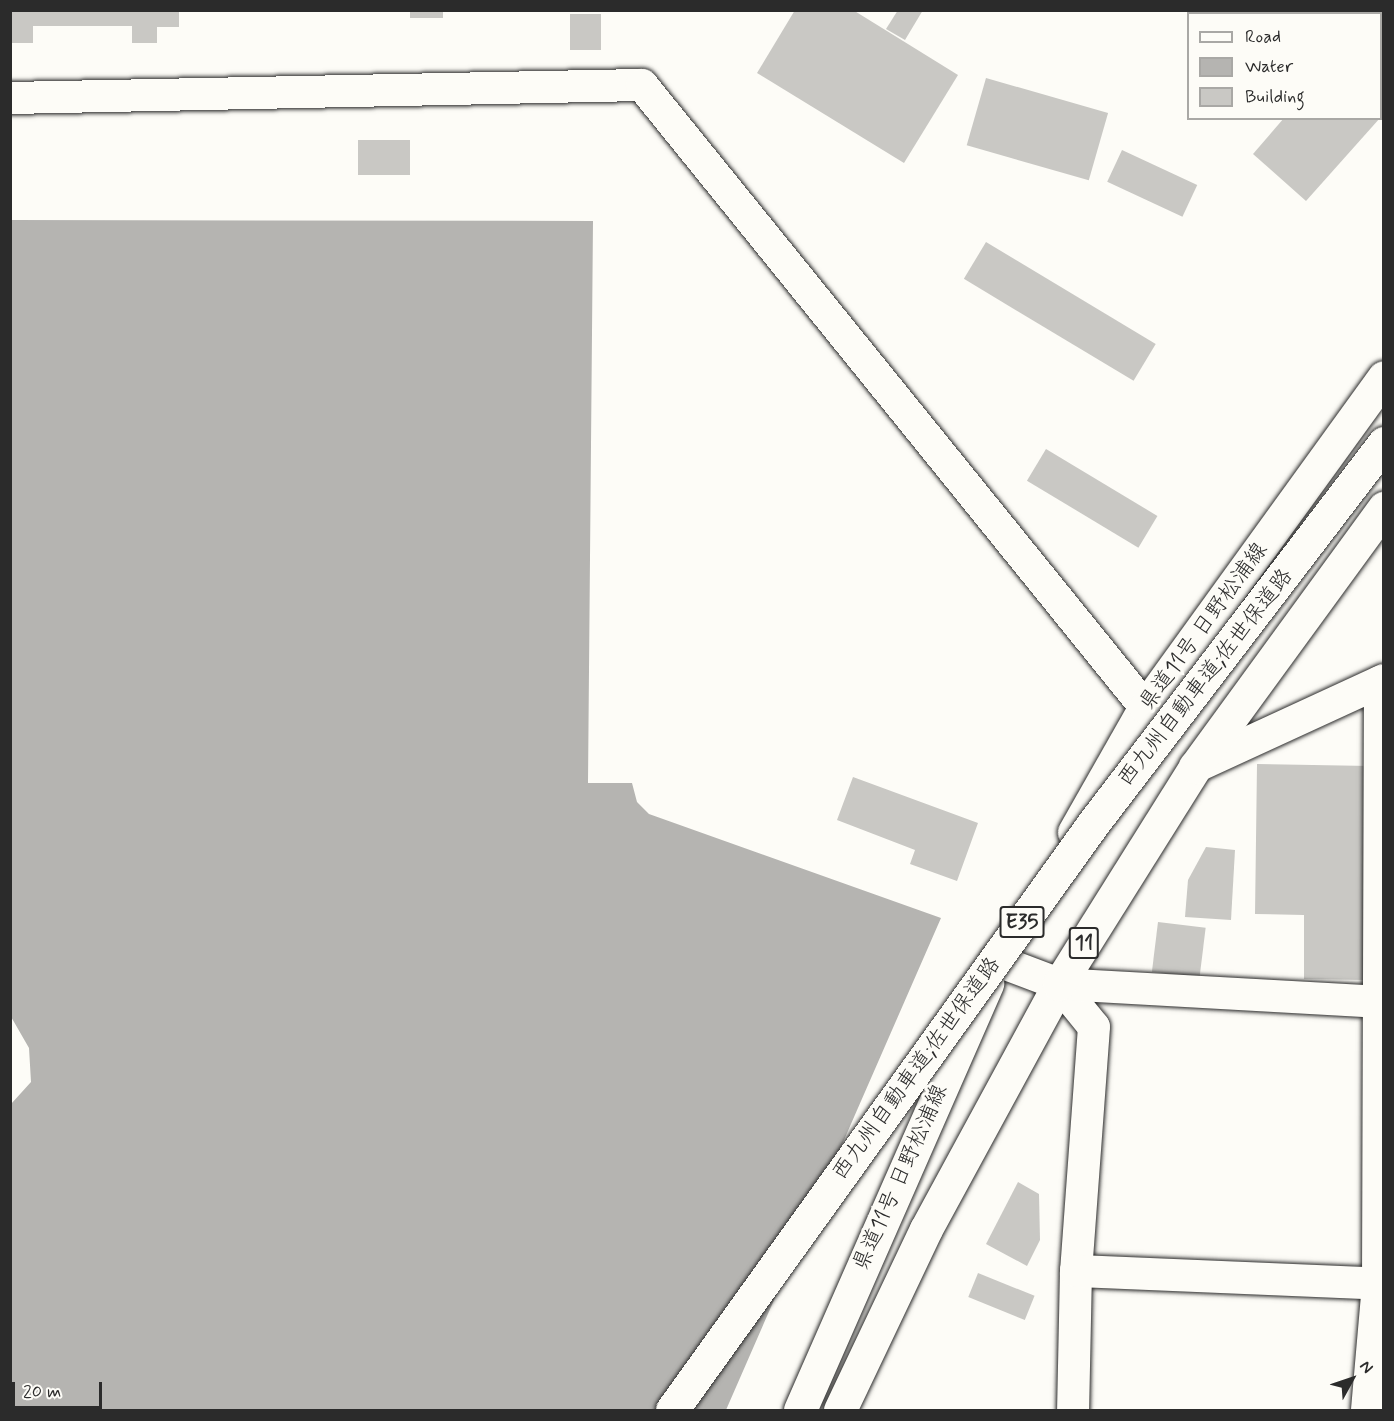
<!DOCTYPE html>
<html>
<head>
<meta charset="utf-8">
<style>
	body { margin:0 }
	#map { position:relative; width:1394px; height:1421px; overflow:hidden; background:#fdfcf7; font-family:Mynerve,"Klee One",sans-serif }
	div>[style] { position:absolute }
	[style*='--x'] { left:calc(var(--x)*1px); top:calc(var(--y)*1px); width:calc(var(--w)*1px); rotate:calc(var(--a)*1deg) }
	.water>* { inset:0; background:#b5b4b1 }
	.building>* { inset:0; background:#c9c8c4; transform-origin:0 0 }
	.roads { filter:drop-shadow(0 0 2px #2b2b2b) drop-shadow(0 0 2px #2b2b2b) }
	.minor>* { height:32px; margin:-16px; padding:0 16px; transform-origin:16px; border-radius:16px; background:#fdfcf7 }
	.major>* { height:33px; margin:-16.5px; padding:0 16.5px; transform-origin:16.5px; border-radius:16.5px; background:#fdfcf7 }
	.bridges { filter:drop-shadow(0 0 2px #2b2b2b) drop-shadow(0 0 2px #2b2b2b) }
	.highway-bridge>* { height:33px; margin:-16.5px; padding:0 16.5px; transform-origin:16.5px; border-radius:16.5px; background:#fdfcf7 }
	span { translate:-50% -50%; white-space:nowrap; text-align:center; line-height:1.15; -webkit-text-stroke:6px #fdfcf7; paint-order:stroke }
	.shield-label span { padding:2px 4px; background:#fdfcf7; border:2px solid; border-radius:4px; -webkit-text-stroke-width:0 }
	.shield-label { font-size:21px; color:#2b2b2b; font-weight:700 }
	.street-label { font-size:22px; color:#2b2b2b }
	.frame { position:absolute; inset:0; border:12px solid #2b2b2b; pointer-events:none }
	.legend { position:absolute; left:1187px; top:12px; width:195px; height:108px; box-sizing:border-box; background:#fdfcf7; border:2px solid #a9a8a5; margin:0; padding:8px 10px; list-style:none; font-size:18px; color:#2b2b2b }
	.legend li { display:flex; align-items:center; gap:12px; height:30px }
	.legend b { width:30px; border:2px solid #a9a8a5 }
	.north { position:absolute; left:1322px; top:1349px; width:60px; height:60px; -webkit-text-stroke:4px #fdfcf7; paint-order:stroke; rotate:50deg; font-size:16px; font-weight:700; line-height:24px; text-align:center; color:#2b2b2b }
	.north::after { content:''; display:block; margin:auto; width:21px; height:27px; background:#2b2b2b; clip-path:polygon(50% 0,100% 100%,50% 72%,0 100%) }
	.scale { position:absolute; left:12px; top:1382px; width:90px; height:27px; box-sizing:border-box; border:3px solid #2b2b2b; border-top:0; padding-left:8px; font-size:18px; line-height:21px; white-space:nowrap; color:#2b2b2b; -webkit-text-stroke:4px #fdfcf7; paint-order:stroke }
</style>
</head>
<body>
<div id="map">
	<div class="water">
		<div style="clip-path:polygon(11px 220px,593px 221px,588px 783px,632px 783px,637px 802px,649px 814px,941px 918px,726px 1410px,11px 1410px,11px 1104px,31px 1082px,29px 1048px,10px 1015px)"></div>
	</div>
	<div class="building">
		<div style="clip-path:polygon(10px 10px,179px 10px,179px 27px,157px 27px,157px 43px,132px 43px,132px 26px,33px 26px,33px 43px,10px 43px)"></div>
		<div style="left:410px;top:10px;width:33px;height:8px"></div>
		<div style="clip-path:polygon(795px 10px,853px 10px,958px 75px,904px 163px,757px 73px)"></div>
		<div style="clip-path:polygon(898px 10px,923px 10px,905px 40px,886px 29px)"></div>
		<div style="left:570px;top:14px;width:31px;height:36px"></div>
		<div style="left:986px;top:78px;width:127px;height:70px;rotate:16deg"></div>
		<div style="clip-path:polygon(1284px 118px,1380px 118px,1306px 201px,1253px 154px)"></div>
		<div style="left:358px;top:140px;width:52px;height:35px"></div>
		<div style="left:1122px;top:150px;width:83px;height:35px;rotate:25deg"></div>
		<div style="left:986px;top:242px;width:198px;height:43px;rotate:31deg"></div>
		<div style="left:1046px;top:449px;width:130px;height:37px;rotate:31deg"></div>
		<div style="clip-path:polygon(1257px 764px,1370px 766px,1368px 980px,1304px 979px,1304px 915px,1255px 914px)"></div>
		<div style="clip-path:polygon(853px 777px,978px 823px,957px 881px,910px 864px,915px 850px,837px 820px)"></div>
		<div style="clip-path:polygon(1206px 847px,1235px 850px,1231px 920px,1185px 917px,1188px 880px)"></div>
		<div style="left:1158px;top:922px;width:48px;height:50px;rotate:7deg"></div>
		<div style="clip-path:polygon(1018px 1182px,1039px 1194px,1040px 1240px,1027px 1266px,986px 1244px)"></div>
		<div style="left:978px;top:1273px;width:61px;height:26px;rotate:22deg"></div>
	</div>
	<div class="roads">
		<div class="minor">
			<div style="--x:1228;--y:10;--w:156;--a:0.7"></div>
			<div style="--x:10;--y:98;--w:632;--a:-1.18"></div>
			<div style="--x:642;--y:85;--w:800;--a:51.04"></div>
			<div style="--x:1195;--y:767;--w:208;--a:-24.7"></div>
			<div style="--x:998;--y:961;--w:65;--a:20.7"></div>
			<div style="--x:1059;--y:984;--w:55;--a:50.9"></div>
			<div style="--x:1094;--y:1027;--w:245;--a:94.2"></div>
			<div style="--x:1076;--y:1271;--w:139;--a:91.2"></div>
			<div style="--x:1059;--y:984;--w:325;--a:3.2"></div>
			<div style="--x:1076;--y:1271;--w:308;--a:2.4"></div>
			<div style="--x:1367;--y:1410;--w:127;--a:-85"></div>
			<div style="--x:1378;--y:1283;--w:601;--a:-89.81"></div>
		</div>
		<div class="major">
			<div style="--x:1074;--y:832;--w:144;--a:-60.4"></div>
			<div style="--x:1145;--y:707;--w:407;--a:-54.1"></div>
			<div style="--x:800;--y:1410;--w:466;--a:-66.3"></div>
			<div style="--x:840;--y:1410;--w:200;--a:-64.6"></div>
			<div style="--x:926;--y:1229;--w:279;--a:-61.5"></div>
			<div style="--x:1059;--y:984;--w:256;--a:-57.9"></div>
			<div style="--x:1195;--y:767;--w:321;--a:-53.9"></div>
		</div>
	</div>
	<div class="bridges">
		<div class="highway-bridge">
			<div style="--x:672;--y:1410;--w:720;--a:-54.32"></div>
			<div style="--x:1092;--y:825;--w:481;--a:-52.6"></div>
		</div>
	</div>
	<div class="shield-label">
		<span style="left:1022px;top:922px">E35</span>
		<span style="left:1084px;top:943px">11</span>
	</div>
	<div class="street-label">
		<span style="left:1204px;top:627px;rotate:-54deg">県道11号 日野松浦線</span>
		<span style="left:1206px;top:678px;rotate:-52deg">西九州自動車道;佐世保道路</span>
		<span style="left:917px;top:1069px;rotate:-54deg">西九州自動車道;佐世保道路</span>
		<span style="left:901px;top:1178px;rotate:-66deg">県道11号 日野松浦線</span>
	</div>
	<div class="frame"></div>
	<ul class="legend">
	<li><b style="height:8px;background:#fdfcf7"></b>Road</li>
	<li><b style="height:16px;background:#b5b4b1"></b>Water</li>
	<li><b style="height:16px;background:#c9c8c4"></b>Building</li>
	</ul>
	<div class="north">N</div>
	<div class="scale">20 m</div>
</div>
</body>
</html>
